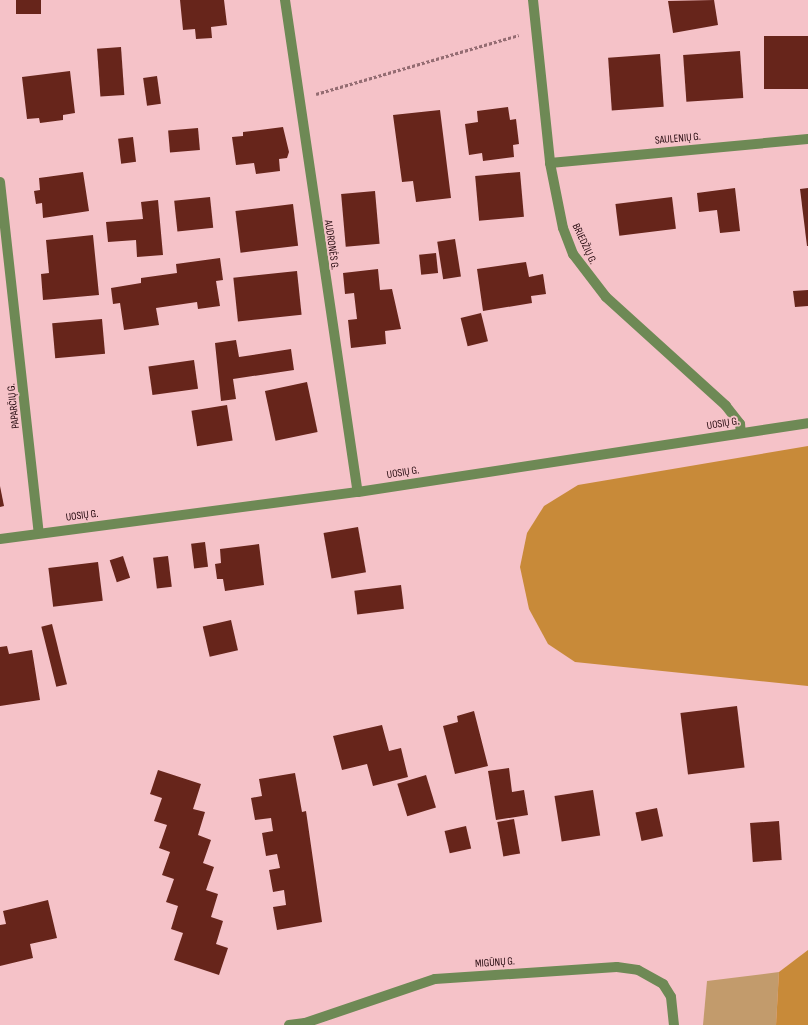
<!DOCTYPE html>
<html>
<head>
<meta charset="utf-8">
<style>
	body { margin:0 }
	#map { position:relative; width:808px; height:1025px; overflow:hidden; background:#f5c2c8; font-family:"Sofia Sans Condensed",sans-serif }
	div>[style] { position:absolute }
	[style*='--x'] { left:calc(var(--x)*1px); top:calc(var(--y)*1px); width:calc(var(--w)*1px); rotate:calc(var(--a)*1deg) }
	.green>* { inset:0; background:#c29b6c }
	.forest>* { inset:0; background:#c88a39 }
	.building>* { inset:0; background:#67251b; transform-origin:0 0 }
	.path>* { height:2.5px; margin-top:-1.25px; transform-origin:0; background:repeating-linear-gradient(90deg,#946c72 0 3px,transparent 0 5px) }
	.minor>* { height:10px; margin:-5px; padding:0 5px; transform-origin:5px; border-radius:5px; background:#6e8955 }
	span { translate:-50% -50%; white-space:nowrap; text-align:center; line-height:1.15; -webkit-text-stroke:4px #f5c2c8; paint-order:stroke }
	.street-label { font-size:11px; color:#21060b }
</style>
</head>
<body>
<div id="map">
	<div class="green">
		<div style="clip-path:polygon(779px 972px,776px 1025px,703px 1025px,707px 981px)"></div>
	</div>
	<div class="forest">
		<div style="clip-path:polygon(808px 446px,808px 686px,575px 662px,548px 644px,529px 609px,520px 567px,527px 533px,544px 506px,578px 485px)"></div>
		<div style="clip-path:polygon(808px 950px,808px 1025px,776px 1025px,779px 972px)"></div>
	</div>
	<div class="building">
		<div style="left:16px;top:0;width:25px;height:14px"></div>
		<div style="clip-path:polygon(180px 0,224px 0,227px 25px,211px 27px,212px 38px,196px 39px,195px 29px,183px 30px)"></div>
		<div style="clip-path:polygon(714px 0,718px 25px,673px 33px,668px 1px)"></div>
		<div style="left:808px;top:36px;width:53px;height:44px;rotate:90deg"></div>
		<div style="left:121px;top:47px;width:48px;height:24px;rotate:86deg"></div>
		<div style="left:740px;top:51px;width:47px;height:57px;rotate:86deg"></div>
		<div style="left:660px;top:54px;width:53px;height:52px;rotate:86deg"></div>
		<div style="clip-path:polygon(70px 71px,75px 113px,63px 115px,63px 120px,40px 123px,39px 118px,27px 119px,22px 77px)"></div>
		<div style="left:157px;top:76px;width:28px;height:14px;rotate:82deg"></div>
		<div style="clip-path:polygon(508px 107px,510px 120px,516px 119px,519px 144px,513px 145px,514px 157px,483px 161px,482px 153px,469px 155px,465px 124px,478px 122px,477px 111px)"></div>
		<div style="clip-path:polygon(440px 110px,451px 198px,416px 202px,413px 181px,402px 182px,393px 115px)"></div>
		<div style="clip-path:polygon(283px 127px,289px 152px,287px 158px,279px 159px,280px 171px,256px 174px,254px 163px,236px 165px,232px 137px,243px 136px,243px 132px)"></div>
		<div style="left:198px;top:128px;width:22px;height:30px;rotate:85deg"></div>
		<div style="left:133px;top:137px;width:25px;height:15px;rotate:83deg"></div>
		<div style="clip-path:polygon(83px 172px,89px 211px,43px 218px,42px 203px,36px 204px,34px 191px,40px 190px,39px 178px)"></div>
		<div style="left:520px;top:172px;width:45px;height:45px;rotate:85deg"></div>
		<div style="clip-path:polygon(735px 188px,740px 231px,720px 233px,717px 210px,699px 212px,697px 193px)"></div>
		<div style="clip-path:polygon(808px 188px,808px 246px,807px 246px,800px 189px)"></div>
		<div style="left:375px;top:191px;width:53px;height:34px;rotate:85deg"></div>
		<div style="left:210px;top:197px;width:31px;height:36px;rotate:84deg"></div>
		<div style="left:672px;top:197px;width:32px;height:57px;rotate:83deg"></div>
		<div style="clip-path:polygon(158px 200px,163px 255px,137px 257px,136px 240px,108px 242px,106px 222px,143px 219px,141px 202px)"></div>
		<div style="left:293px;top:204px;width:42px;height:58px;rotate:83deg"></div>
		<div style="clip-path:polygon(93px 235px,99px 295px,43px 300px,41px 274px,49px 273px,46px 240px)"></div>
		<div style="left:455px;top:239px;width:38px;height:18px;rotate:81deg"></div>
		<div style="left:436px;top:253px;width:20px;height:17px;rotate:84deg"></div>
		<div style="clip-path:polygon(220px 258px,223px 280px,216px 281px,220px 306px,198px 309px,197px 302px,156px 308px,159px 325px,124px 330px,120px 303px,113px 304px,111px 288px,141px 283px,141px 278px,177px 273px,176px 264px)"></div>
		<div style="clip-path:polygon(526px 262px,529px 277px,543px 274px,546px 294px,531px 296px,532px 303px,483px 311px,477px 269px)"></div>
		<div style="clip-path:polygon(378px 269px,380px 290px,392px 289px,401px 329px,385px 331px,386px 344px,351px 348px,348px 320px,357px 319px,354px 293px,345px 294px,343px 273px)"></div>
		<div style="left:297px;top:271px;width:44px;height:64px;rotate:84deg"></div>
		<div style="clip-path:polygon(808px 290px,808px 306px,795px 307px,793px 291px)"></div>
		<div style="left:481px;top:313px;width:29px;height:21px;rotate:76deg"></div>
		<div style="left:102px;top:319px;width:35px;height:50px;rotate:85deg"></div>
		<div style="clip-path:polygon(236px 340px,239px 357px,291px 349px,294px 370px,233px 379px,236px 399px,221px 401px,215px 343px)"></div>
		<div style="left:194px;top:360px;width:29px;height:46px;rotate:82deg"></div>
		<div style="left:307px;top:382px;width:51px;height:43px;rotate:78deg"></div>
		<div style="left:227px;top:405px;width:36px;height:36px;rotate:81deg"></div>
		<div style="clip-path:polygon(0 486px,4px 506px,0 507px)"></div>
		<div style="left:358px;top:527px;width:46px;height:35px;rotate:80deg"></div>
		<div style="left:205px;top:542px;width:25px;height:14px;rotate:83deg"></div>
		<div style="clip-path:polygon(259px 544px,264px 585px,225px 591px,223px 579px,217px 579px,215px 564px,221px 563px,220px 549px)"></div>
		<div style="left:123px;top:556px;width:23px;height:14px;rotate:72deg"></div>
		<div style="left:168px;top:556px;width:31px;height:15px;rotate:83deg"></div>
		<div style="left:98px;top:562px;width:39px;height:50px;rotate:83deg"></div>
		<div style="left:401px;top:585px;width:24px;height:47px;rotate:83deg"></div>
		<div style="left:231px;top:620px;width:31px;height:29px;rotate:77deg"></div>
		<div style="left:52px;top:624px;width:62px;height:11px;rotate:76deg"></div>
		<div style="clip-path:polygon(7px 646px,9px 654px,32px 650px,40px 700px,0 706px,0 647px)"></div>
		<div style="left:737px;top:706px;width:62px;height:57px;rotate:83deg"></div>
		<div style="clip-path:polygon(474px 711px,488px 766px,455px 774px,443px 726px,458px 722px,457px 716px)"></div>
		<div style="clip-path:polygon(382px 725px,389px 751px,401px 748px,408px 777px,373px 786px,367px 764px,342px 770px,333px 736px)"></div>
		<div style="clip-path:polygon(509px 768px,512px 792px,524px 790px,528px 815px,496px 820px,488px 771px)"></div>
		<div style="clip-path:polygon(158px 770px,201px 784px,193px 809px,205px 812px,198px 835px,211px 840px,203px 863px,214px 867px,206px 890px,218px 894px,211px 917px,223px 921px,216px 944px,228px 948px,219px 975px,174px 960px,183px 933px,171px 929px,178px 906px,166px 902px,174px 879px,162px 875px,170px 852px,159px 848px,167px 825px,154px 821px,162px 798px,150px 794px)"></div>
		<div style="clip-path:polygon(295px 773px,302px 812px,306px 811px,322px 922px,277px 930px,273px 907px,286px 905px,284px 890px,273px 892px,269px 870px,280px 868px,277px 854px,266px 856px,262px 833px,273px 831px,271px 818px,255px 820px,251px 798px,262px 796px,259px 779px)"></div>
		<div style="left:426px;top:775px;width:34px;height:30px;rotate:73deg"></div>
		<div style="left:593px;top:790px;width:46px;height:39px;rotate:81deg"></div>
		<div style="left:657px;top:808px;width:29px;height:22px;rotate:78deg"></div>
		<div style="left:514px;top:819px;width:35px;height:17px;rotate:80deg"></div>
		<div style="left:779px;top:821px;width:39px;height:29px;rotate:86deg"></div>
		<div style="left:466px;top:826px;width:23px;height:22px;rotate:77deg"></div>
		<div style="clip-path:polygon(48px 900px,57px 938px,30px 944px,33px 958px,0 966px,0 925px,6px 924px,3px 911px)"></div>
	</div>
	<div class="path">
		<div style="--x:316;--y:94;--w:211;--a:-16.2"></div>
	</div>
	<div class="minor">
		<div style="--x:285;--y:0;--w:497;--a:81.6"></div>
		<div style="--x:533;--y:0;--w:164;--a:84"></div>
		<div style="--x:550;--y:163;--w:66;--a:78.7"></div>
		<div style="--x:563;--y:228;--w:28;--a:69"></div>
		<div style="--x:573;--y:254;--w:54;--a:52.5"></div>
		<div style="--x:606;--y:297;--w:162;--a:42.2"></div>
		<div style="--x:726;--y:406;--w:23;--a:52"></div>
		<div style="--x:740;--y:424;--w:9;--a:84"></div>
		<div style="--x:550;--y:163;--w:259;--a:-5.3"></div>
		<div style="--x:0;--y:182;--w:353;--a:83.7"></div>
		<div style="--x:0;--y:539;--w:361;--a:-7.5"></div>
		<div style="--x:358;--y:492;--w:455;--a:-8.7"></div>
		<div style="--x:289;--y:1025;--w:16;--a:-7"></div>
		<div style="--x:305;--y:1023;--w:137;--a:-18.7"></div>
		<div style="--x:435;--y:979;--w:182;--a:-3.8"></div>
		<div style="--x:617;--y:967;--w:21;--a:8"></div>
		<div style="--x:638;--y:970;--w:29;--a:29"></div>
		<div style="--x:663;--y:984;--w:15;--a:58"></div>
		<div style="--x:671;--y:997;--w:28;--a:84"></div>
	</div>
	<div class="street-label">
		<span style="left:678px;top:139px;rotate:-5deg">SAULENIŲ G.</span>
		<span style="left:584px;top:244px;rotate:65deg">BRIEDŽIŲ G.</span>
		<span style="left:331px;top:245px;rotate:82deg">AUDRONĖS G.</span>
		<span style="left:14px;top:406px;rotate:-96deg">PAPARČIŲ G.</span>
		<span style="left:723px;top:424px;rotate:-9deg">UOSIŲ G.</span>
		<span style="left:403px;top:473px;rotate:-9deg">UOSIŲ G.</span>
		<span style="left:82px;top:516px;rotate:-7deg">UOSIŲ G.</span>
		<span style="left:495px;top:963px;rotate:-4deg">MIGŪNŲ G.</span>
	</div>
</div>
</body>
</html>
